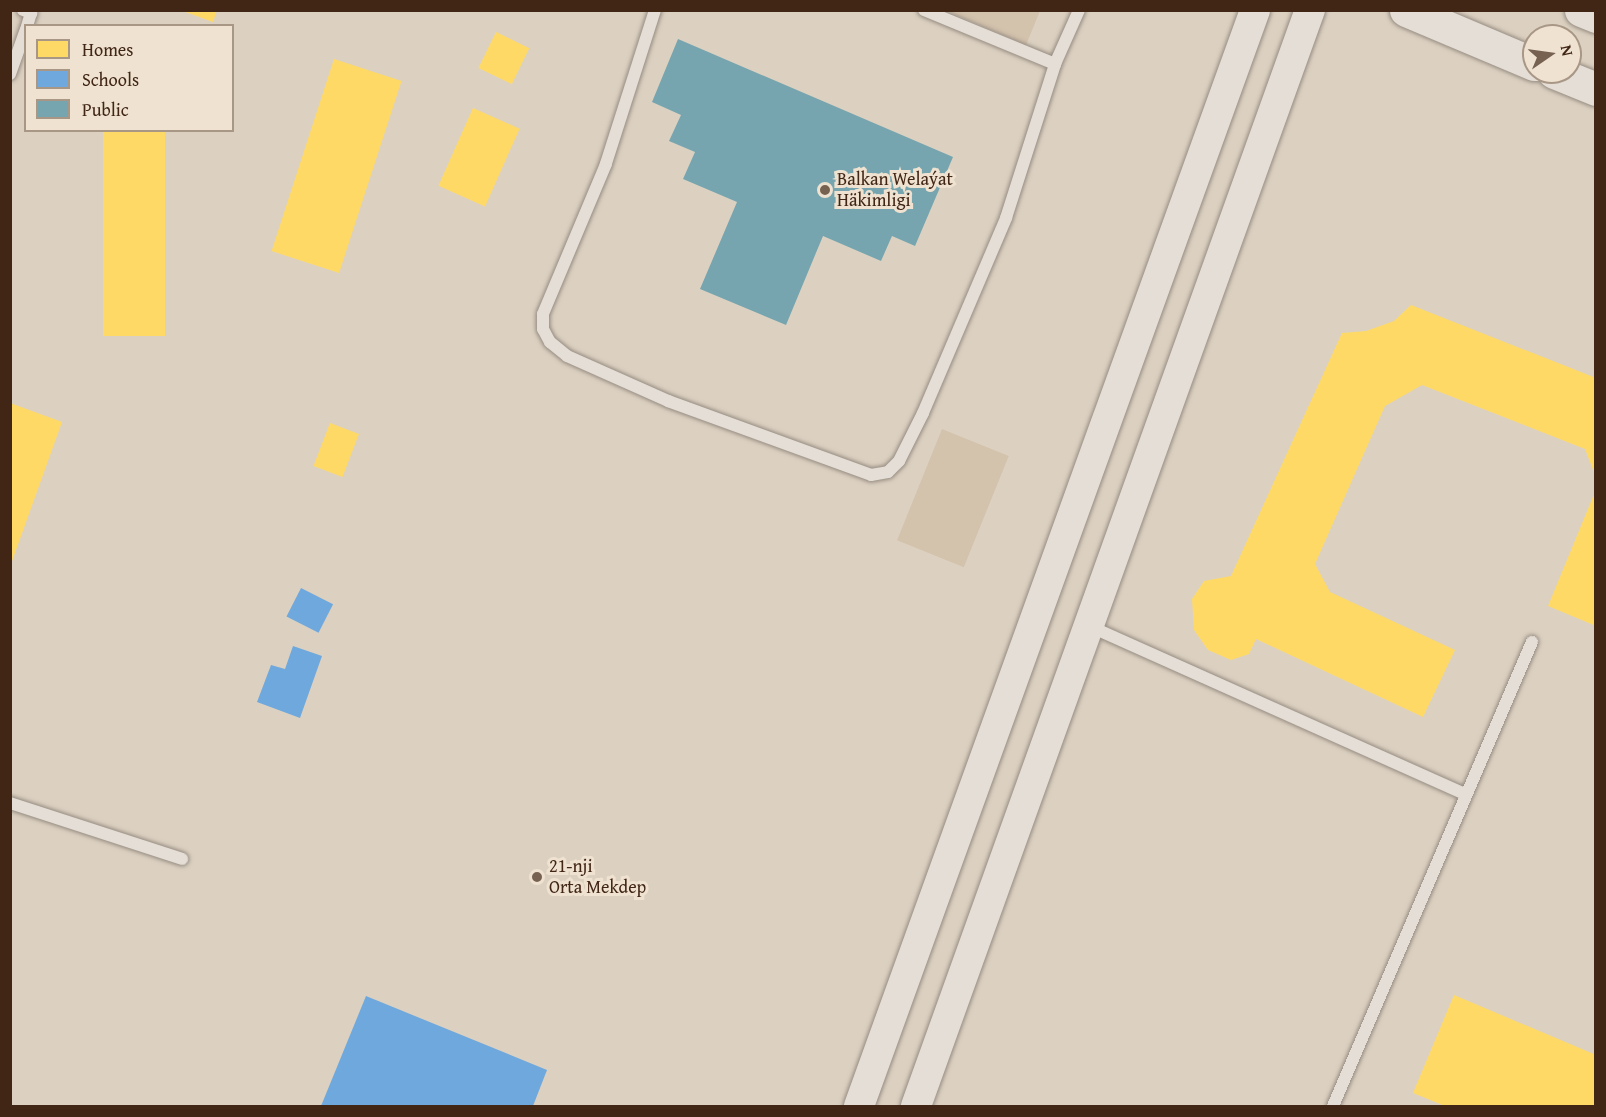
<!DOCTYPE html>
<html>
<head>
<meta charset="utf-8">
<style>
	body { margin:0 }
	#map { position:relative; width:1606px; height:1117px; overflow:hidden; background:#dcd1c1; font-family:"Gentium Book Plus",serif }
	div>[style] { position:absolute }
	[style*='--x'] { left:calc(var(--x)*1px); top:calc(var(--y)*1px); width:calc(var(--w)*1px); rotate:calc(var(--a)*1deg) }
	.green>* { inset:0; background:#d3c2ac; transform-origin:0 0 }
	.homes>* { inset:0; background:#ffd966; transform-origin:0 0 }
	.schools>* { inset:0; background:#6fa8dc; transform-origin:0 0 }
	.public>* { inset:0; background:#76a5af }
	.roads { filter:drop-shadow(0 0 2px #968c81) drop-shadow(0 0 2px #968c81) }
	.service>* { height:12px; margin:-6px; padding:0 6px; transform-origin:6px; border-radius:6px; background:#e4ded6 }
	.tertiary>* { height:30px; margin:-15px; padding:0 15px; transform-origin:15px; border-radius:15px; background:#e4ded6 }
	.secondary>* { height:33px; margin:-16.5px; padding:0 16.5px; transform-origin:16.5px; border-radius:16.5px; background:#e4ded6 }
	.dots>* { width:16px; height:16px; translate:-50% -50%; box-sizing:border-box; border:3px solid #efe2d0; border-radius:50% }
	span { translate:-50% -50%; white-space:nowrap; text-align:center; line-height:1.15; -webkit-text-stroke:6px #efe2d0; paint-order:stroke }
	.poi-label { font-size:18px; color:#412616 }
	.left { translate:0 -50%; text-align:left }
	.frame { position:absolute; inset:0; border:12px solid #412616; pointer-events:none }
	.legend { position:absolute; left:24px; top:24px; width:210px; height:108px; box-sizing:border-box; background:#efe2d0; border:2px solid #a99786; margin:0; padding:8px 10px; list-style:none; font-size:18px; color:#412616 }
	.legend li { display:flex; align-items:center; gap:12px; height:30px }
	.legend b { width:30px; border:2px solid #a99786 }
	.north { position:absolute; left:1522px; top:24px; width:60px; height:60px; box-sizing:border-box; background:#efe2d0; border:2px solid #a99786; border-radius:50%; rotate:77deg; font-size:16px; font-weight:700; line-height:24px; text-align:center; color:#412616 }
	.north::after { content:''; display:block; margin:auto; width:21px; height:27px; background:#776252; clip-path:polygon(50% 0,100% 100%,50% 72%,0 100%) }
</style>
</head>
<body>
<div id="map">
	<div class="green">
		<div style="clip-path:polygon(947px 11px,1040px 11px,1026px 45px)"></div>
		<div style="left:942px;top:429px;width:72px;height:120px;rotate:22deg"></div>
	</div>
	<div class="homes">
		<div style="clip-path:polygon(180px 10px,217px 10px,213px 22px)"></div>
		<div style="left:496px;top:32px;width:37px;height:40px;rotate:26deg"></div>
		<div style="left:334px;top:59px;width:71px;height:202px;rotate:18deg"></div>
		<div style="left:473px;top:108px;width:51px;height:85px;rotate:24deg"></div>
		<div style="left:103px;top:130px;width:62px;height:206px"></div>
		<div style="clip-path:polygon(1411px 305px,1596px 378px,1595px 475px,1585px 449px,1422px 385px,1385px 406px,1315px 564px,1330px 592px,1455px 650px,1423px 717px,1256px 639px,1249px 654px,1231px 660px,1208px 650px,1194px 630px,1192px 599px,1204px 581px,1231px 576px,1342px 333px,1366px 331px,1394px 321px)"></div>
		<div style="clip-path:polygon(10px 403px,62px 422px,11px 564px,10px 564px)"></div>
		<div style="left:330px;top:423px;width:31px;height:46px;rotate:21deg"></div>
		<div style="clip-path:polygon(1595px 492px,1596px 492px,1596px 626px,1548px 606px)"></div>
		<div style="clip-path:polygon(1454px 995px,1596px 1055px,1596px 1106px,1445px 1106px,1413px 1093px)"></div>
	</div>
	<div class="schools">
		<div style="left:301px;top:588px;width:36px;height:32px;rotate:27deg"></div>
		<div style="clip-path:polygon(293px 646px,322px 656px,300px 718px,257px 702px,271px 665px,285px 669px)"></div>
		<div style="clip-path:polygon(366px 996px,547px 1070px,533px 1106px,321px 1106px)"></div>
	</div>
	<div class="public">
		<div style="clip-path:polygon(678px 39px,953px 157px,915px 246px,892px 236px,881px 261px,823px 236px,786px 325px,700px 289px,737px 202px,683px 179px,695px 152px,669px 141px,681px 115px,652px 102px)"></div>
	</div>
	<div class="roads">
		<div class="service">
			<div style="--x:23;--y:10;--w:9;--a:21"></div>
			<div style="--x:31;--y:13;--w:14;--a:107"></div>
			<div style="--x:655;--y:10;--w:162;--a:107.7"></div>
			<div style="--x:606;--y:164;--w:163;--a:112.8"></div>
			<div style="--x:543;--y:314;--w:15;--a:90"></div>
			<div style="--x:543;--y:329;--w:15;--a:62"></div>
			<div style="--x:550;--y:342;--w:22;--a:39"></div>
			<div style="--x:567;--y:356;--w:111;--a:24"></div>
			<div style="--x:668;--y:401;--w:216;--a:20"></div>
			<div style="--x:871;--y:475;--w:17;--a:-10"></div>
			<div style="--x:888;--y:472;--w:16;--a:-45"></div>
			<div style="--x:899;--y:461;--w:54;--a:-63.4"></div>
			<div style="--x:923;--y:413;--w:212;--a:-66.9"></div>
			<div style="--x:1006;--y:218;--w:162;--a:-72.3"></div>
			<div style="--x:1055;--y:64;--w:59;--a:-66"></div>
			<div style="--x:924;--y:10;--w:142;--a:22.4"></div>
			<div style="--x:10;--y:74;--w:48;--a:-70.4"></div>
			<div style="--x:1089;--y:626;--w:413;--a:24.1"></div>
			<div style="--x:10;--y:803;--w:181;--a:18"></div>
			<div style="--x:1333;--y:1106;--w:505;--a:-66.79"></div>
		</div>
		<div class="tertiary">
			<div style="--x:859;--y:1106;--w:1165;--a:-70.13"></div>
			<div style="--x:916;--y:1106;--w:1165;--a:-70.23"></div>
		</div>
		<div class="secondary">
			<div style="--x:1406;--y:10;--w:139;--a:22.9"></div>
			<div style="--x:1581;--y:10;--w:16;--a:22"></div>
			<div style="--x:1554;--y:72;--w:45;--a:22"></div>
		</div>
	</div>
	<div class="dots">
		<div style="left:825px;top:190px;background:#776252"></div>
		<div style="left:537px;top:877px;background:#776252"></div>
	</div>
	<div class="poi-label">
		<span class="left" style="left:837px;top:190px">Balkan Welaýat<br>Häkimligi</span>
		<span class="left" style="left:549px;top:877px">21-nji<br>Orta Mekdep</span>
	</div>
	<div class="frame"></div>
	<ul class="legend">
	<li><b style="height:16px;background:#ffd966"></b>Homes</li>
	<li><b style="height:16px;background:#6fa8dc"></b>Schools</li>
	<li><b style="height:16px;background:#76a5af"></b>Public</li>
	</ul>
	<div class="north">N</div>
</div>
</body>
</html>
